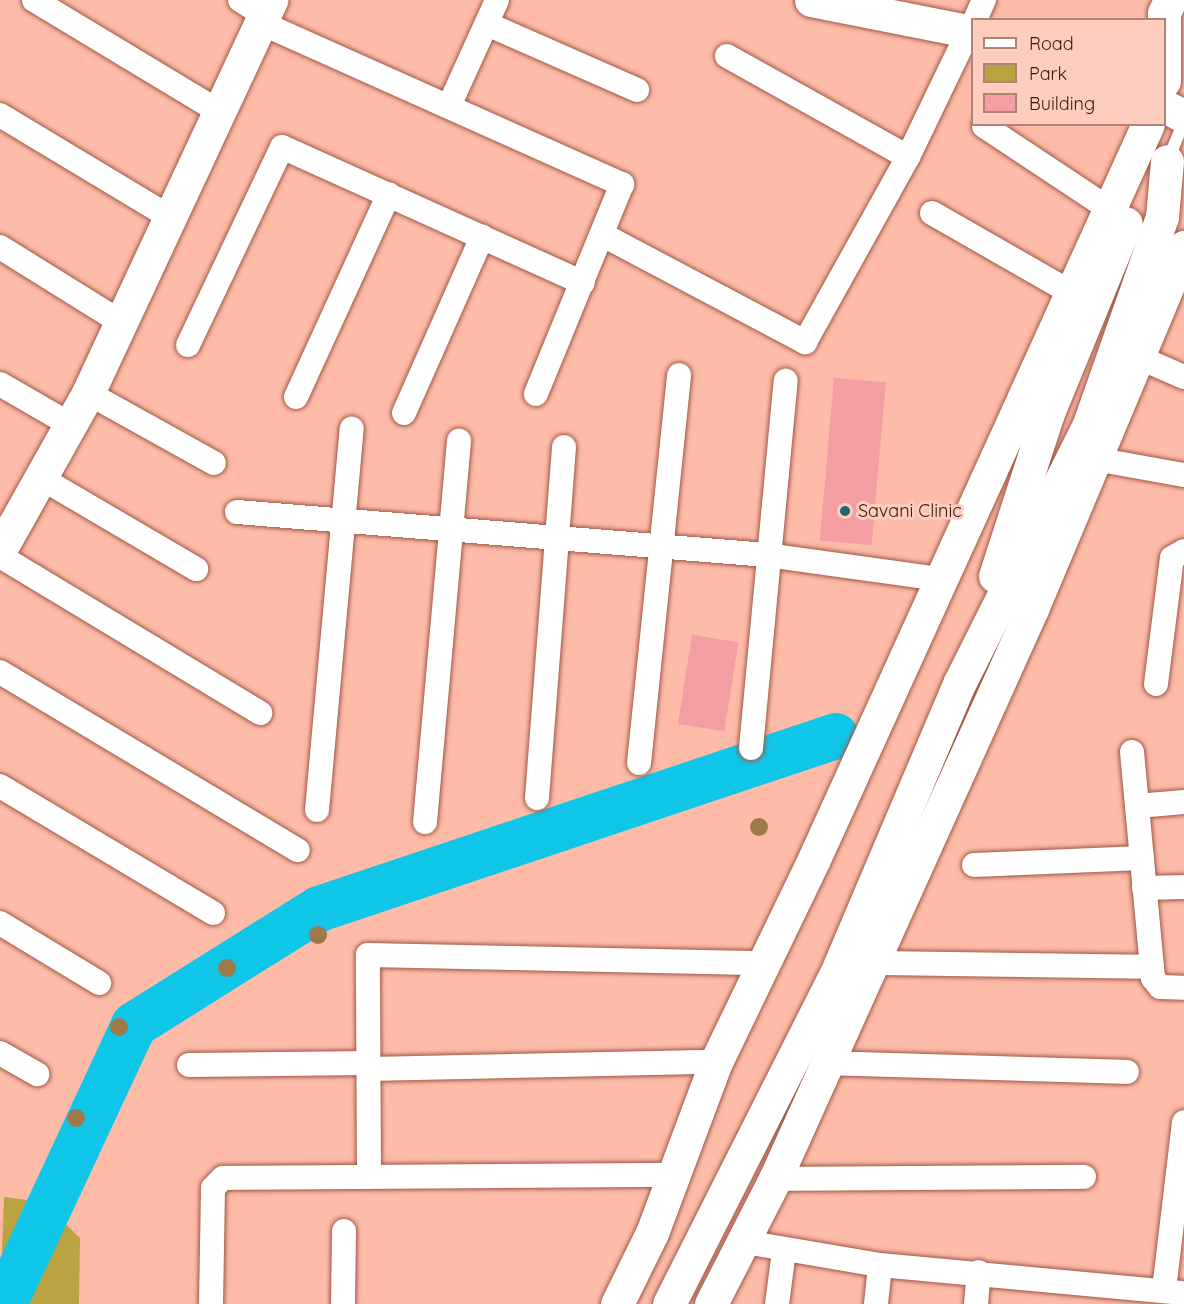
<!DOCTYPE html>
<html>
<head>
<meta charset="utf-8">
<style>
	body { margin:0 }
	#map { position:relative; width:1184px; height:1304px; overflow:hidden; background:#fdbba8; font-family:Quicksand,sans-serif }
	div>[style] { position:absolute }
	[style*='--x'] { left:calc(var(--x)*1px); top:calc(var(--y)*1px); width:calc(var(--w)*1px); rotate:calc(var(--a)*1deg) }
	.green>* { inset:0; background:#baa442 }
	.river>* { height:46px; margin:-23px; padding:0 23px; transform-origin:23px; border-radius:23px; background:#0fc6e9 }
	.building>* { inset:0; background:#f29ea2; transform-origin:0 0 }
	.roads { filter:drop-shadow(0 0 2px #a05743) drop-shadow(0 0 2px #a05743) }
	.lane>* { height:12px; margin:-6px; padding:0 6px; transform-origin:6px; border-radius:6px; background:#fff }
	.street>* { height:24px; margin:-12px; padding:0 12px; transform-origin:12px; border-radius:12px; background:#fff }
	.secondary>* { height:33px; margin:-16.5px; padding:0 16.5px; transform-origin:16.5px; border-radius:16.5px; background:#fff }
	.trees>* { width:18px; height:18px; margin:-9px; border-radius:50%; background:#9d794c }
	.dots>* { width:16px; height:16px; translate:-50% -50%; box-sizing:border-box; border:3px solid #ffcdbe; border-radius:50% }
	span { translate:-50% -50%; white-space:nowrap; text-align:center; line-height:1.15; -webkit-text-stroke:6px #ffcdbe; paint-order:stroke }
	.poi-label { font-size:18px; color:#35170f }
	.left { translate:0 -50%; text-align:left }
	.legend { position:absolute; left:971px; top:18px; width:195px; height:108px; box-sizing:border-box; background:#ffcdbe; border:2px solid #ae8478; margin:0; padding:8px 10px; list-style:none; font-size:18px; color:#35170f }
	.legend li { display:flex; align-items:center; gap:12px; height:30px }
	.legend b { width:30px; border:2px solid #ae8478 }
</style>
</head>
<body>
<div id="map">
	<div class="green">
		<div style="clip-path:polygon(4px 1197px,43px 1202px,80px 1238px,79px 1304px,0 1304px)"></div>
	</div>
	<div class="river">
		<div style="--x:4;--y:1304;--w:308;--a:-65"></div>
		<div style="--x:134;--y:1025;--w:218;--a:-32.1"></div>
		<div style="--x:319;--y:909;--w:545;--a:-18.5"></div>
	</div>
	<div class="building">
		<div style="left:834px;top:378px;width:52px;height:163px;rotate:5deg"></div>
		<div style="left:692px;top:635px;width:47px;height:90px;rotate:9deg"></div>
	</div>
	<div class="roads">
		<div class="lane">
			<div style="--x:1168;--y:160;--w:42;--a:-67.7"></div>
		</div>
		<div class="street">
			<div style="--x:34;--y:0;--w:215;--a:31.1"></div>
			<div style="--x:240;--y:0;--w:28;--a:32"></div>
			<div style="--x:975;--y:20;--w:22;--a:-66"></div>
			<div style="--x:259;--y:22;--w:398;--a:24.1"></div>
			<div style="--x:622;--y:184;--w:227;--a:112.3"></div>
			<div style="--x:487;--y:24;--w:164;--a:23.7"></div>
			<div style="--x:727;--y:56;--w:207;--a:29.2"></div>
			<div style="--x:449;--y:106;--w:116;--a:-65.6"></div>
			<div style="--x:0;--y:115;--w:196;--a:31"></div>
			<div style="--x:984;--y:126;--w:152;--a:33.5"></div>
			<div style="--x:932;--y:213;--w:157;--a:29.8"></div>
			<div style="--x:603;--y:235;--w:229;--a:27.9"></div>
			<div style="--x:805;--y:342;--w:212;--a:-60.9"></div>
			<div style="--x:908;--y:157;--w:148;--a:-64.3"></div>
			<div style="--x:0;--y:247;--w:140;--a:31.9"></div>
			<div style="--x:188;--y:345;--w:219;--a:-64.6"></div>
			<div style="--x:282;--y:147;--w:330;--a:24.3"></div>
			<div style="--x:1138;--y:357;--w:50;--a:23.5"></div>
			<div style="--x:0;--y:384;--w:82;--a:30"></div>
			<div style="--x:88;--y:393;--w:144;--a:29.1"></div>
			<div style="--x:296;--y:397;--w:223;--a:-65.4"></div>
			<div style="--x:404;--y:413;--w:193;--a:-66.1"></div>
			<div style="--x:1095;--y:459;--w:90;--a:10.2"></div>
			<div style="--x:41;--y:478;--w:180;--a:30.4"></div>
			<div style="--x:237;--y:512;--w:532;--a:4.64"></div>
			<div style="--x:767;--y:555;--w:174;--a:7.9"></div>
			<div style="--x:0;--y:556;--w:304;--a:31.1"></div>
			<div style="--x:0;--y:672;--w:347;--a:30.9"></div>
			<div style="--x:1156;--y:684;--w:127;--a:-82.8"></div>
			<div style="--x:1172;--y:558;--w:14;--a:-30"></div>
			<div style="--x:751;--y:748;--w:369;--a:-84.6"></div>
			<div style="--x:1132;--y:752;--w:227;--a:84.7"></div>
			<div style="--x:1153;--y:978;--w:11;--a:52"></div>
			<div style="--x:1160;--y:987;--w:24;--a:2"></div>
			<div style="--x:639;--y:763;--w:390;--a:-84.1"></div>
			<div style="--x:0;--y:786;--w:248;--a:30.8"></div>
			<div style="--x:537;--y:798;--w:352;--a:-85.6"></div>
			<div style="--x:1137;--y:806;--w:47;--a:-4.9"></div>
			<div style="--x:317;--y:810;--w:383;--a:-84.8"></div>
			<div style="--x:425;--y:822;--w:383;--a:-84.9"></div>
			<div style="--x:974;--y:865;--w:168;--a:-2.4"></div>
			<div style="--x:1144;--y:888;--w:40;--a:-1.4"></div>
			<div style="--x:0;--y:923;--w:116;--a:31.2"></div>
			<div style="--x:873;--y:963;--w:279;--a:0.8"></div>
			<div style="--x:0;--y:1053;--w:43;--a:29.6"></div>
			<div style="--x:827;--y:1063;--w:300;--a:1.7"></div>
			<div style="--x:189;--y:1065;--w:180;--a:-0.6"></div>
			<div style="--x:369;--y:1069;--w:347;--a:-1.2"></div>
			<div style="--x:369;--y:1177;--w:222;--a:-90.3"></div>
			<div style="--x:368;--y:955;--w:396;--a:1.2"></div>
			<div style="--x:775;--y:1179;--w:309;--a:-0.4"></div>
			<div style="--x:745;--y:1242;--w:137;--a:9.7"></div>
			<div style="--x:880;--y:1265;--w:305;--a:5.3"></div>
			<div style="--x:1164;--y:1290;--w:169;--a:-83.2"></div>
			<div style="--x:211;--y:1304;--w:116;--a:-89"></div>
			<div style="--x:213;--y:1188;--w:14;--a:-45"></div>
			<div style="--x:223;--y:1178;--w:446;--a:-0.4"></div>
			<div style="--x:343;--y:1304;--w:73;--a:-89.2"></div>
			<div style="--x:777;--y:1304;--w:53;--a:-82.5"></div>
			<div style="--x:876;--y:1304;--w:39;--a:-84"></div>
			<div style="--x:976;--y:1304;--w:32;--a:-85"></div>
		</div>
		<div class="secondary">
			<div style="--x:811;--y:0;--w:164;--a:11.2"></div>
			<div style="--x:1164;--y:81;--w:68;--a:-90"></div>
			<div style="--x:1164;--y:13;--w:14;--a:-65"></div>
			<div style="--x:1164;--y:106;--w:22;--a:27"></div>
			<div style="--x:0;--y:550;--w:180;--a:-60.7"></div>
			<div style="--x:88;--y:393;--w:434;--a:-65"></div>
			<div style="--x:995;--y:576;--w:171;--a:-72"></div>
			<div style="--x:1048;--y:413;--w:205;--a:-67.7"></div>
			<div style="--x:617;--y:1304;--w:79;--a:-63.8"></div>
			<div style="--x:652;--y:1233;--w:183;--a:-69.5"></div>
			<div style="--x:716;--y:1062;--w:225;--a:-64.2"></div>
			<div style="--x:814;--y:859;--w:807;--a:-65.56"></div>
			<div style="--x:669;--y:1304;--w:368;--a:-63.2"></div>
			<div style="--x:835;--y:976;--w:319;--a:-67"></div>
			<div style="--x:960;--y:682;--w:288;--a:-63.4"></div>
			<div style="--x:1089;--y:424;--w:219;--a:-70.6"></div>
			<div style="--x:1162;--y:217;--w:56;--a:-84.9"></div>
			<div style="--x:711;--y:1304;--w:140;--a:-62.9"></div>
			<div style="--x:775;--y:1179;--w:625;--a:-65.73"></div>
			<div style="--x:1032;--y:609;--w:393;--a:-67.2"></div>
		</div>
	</div>
	<div class="trees">
		<div style="left:759px;top:827px"></div>
		<div style="left:318px;top:935px"></div>
		<div style="left:227px;top:968px"></div>
		<div style="left:119px;top:1027px"></div>
		<div style="left:76px;top:1118px"></div>
	</div>
	<div class="dots">
		<div style="left:845px;top:511px;background:#1f6575"></div>
	</div>
	<div class="poi-label">
		<span class="left" style="left:858px;top:511px">Savani Clinic</span>
	</div>
	<ul class="legend">
	<li><b style="height:8px;background:#fff"></b>Road</li>
	<li><b style="height:16px;background:#baa442"></b>Park</li>
	<li><b style="height:16px;background:#f29ea2"></b>Building</li>
	</ul>
</div>
</body>
</html>
